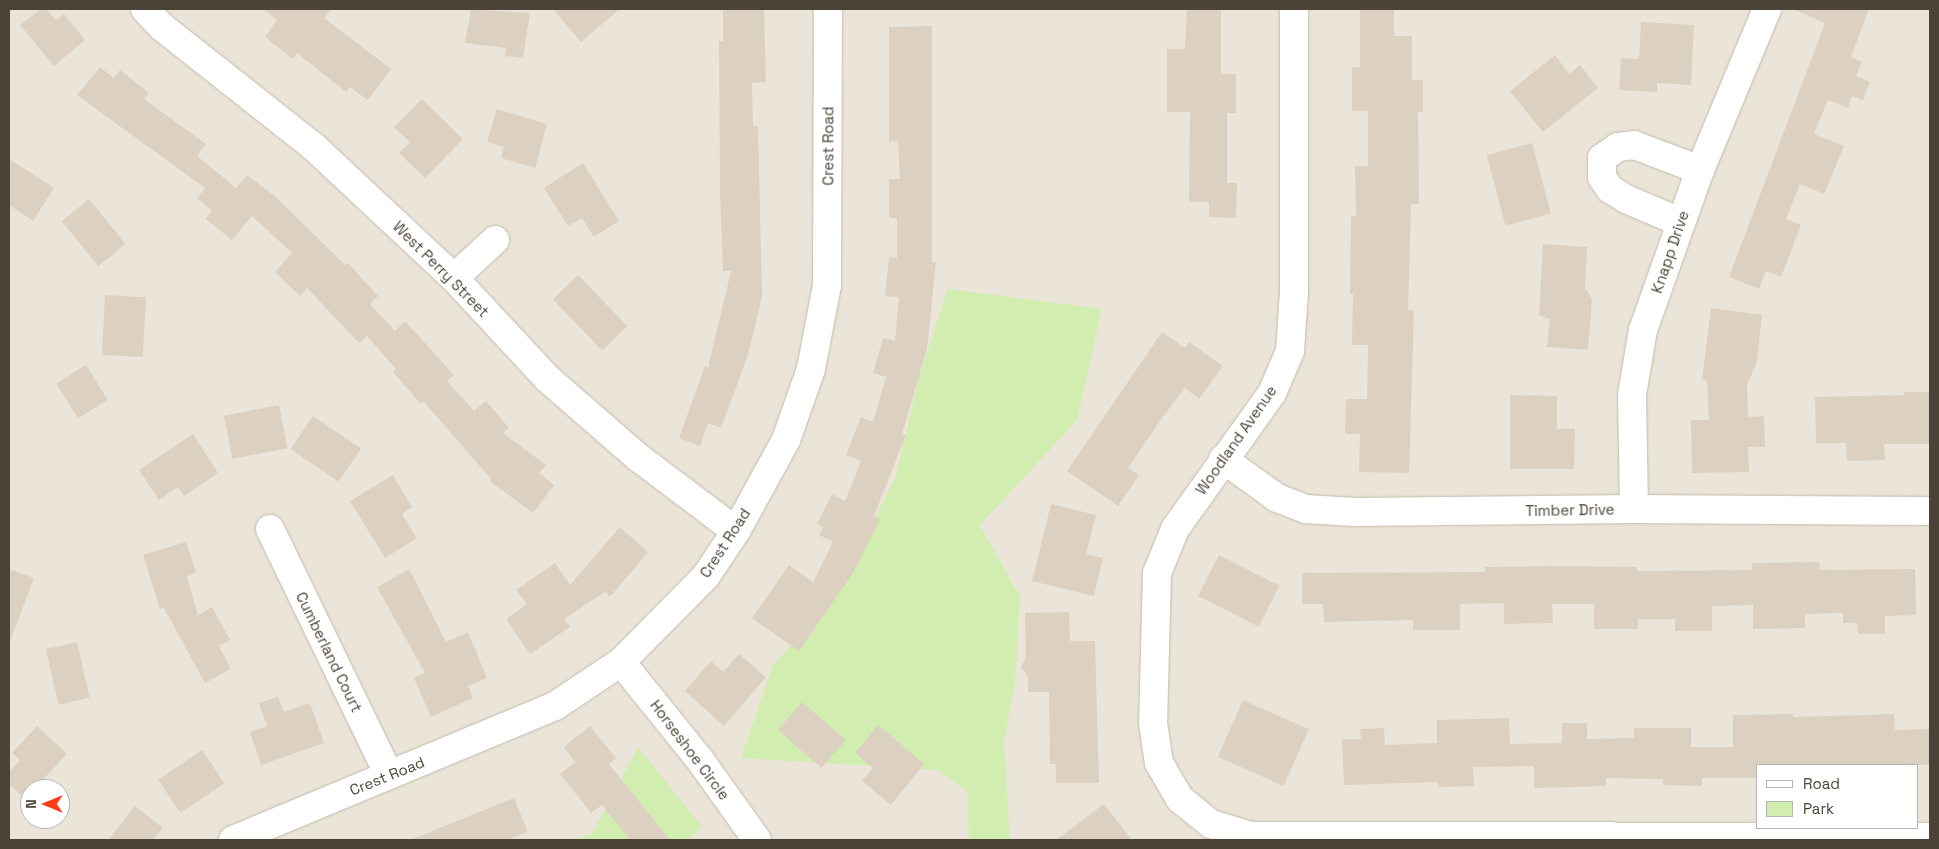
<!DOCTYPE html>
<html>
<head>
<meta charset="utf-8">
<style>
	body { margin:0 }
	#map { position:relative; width:1939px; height:849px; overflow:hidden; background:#f6f2ea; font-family:"Space Grotesk",sans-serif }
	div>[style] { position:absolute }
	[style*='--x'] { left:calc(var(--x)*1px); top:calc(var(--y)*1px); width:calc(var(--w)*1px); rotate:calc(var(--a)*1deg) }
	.residential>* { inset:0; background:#eae5d8 }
	.green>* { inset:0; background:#d1edb0 }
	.building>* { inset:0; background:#dcd1c1; transform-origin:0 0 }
	.roads { filter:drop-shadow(0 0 1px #c3bbac) drop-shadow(0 0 1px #c3bbac) }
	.minor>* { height:28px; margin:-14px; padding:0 14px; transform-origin:14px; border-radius:14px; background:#fff }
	span { translate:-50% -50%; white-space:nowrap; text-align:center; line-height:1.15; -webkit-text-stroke:4px #fff; paint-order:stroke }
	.street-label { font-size:15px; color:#4b4337 }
	.frame { position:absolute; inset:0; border:10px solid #4b4337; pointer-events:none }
	.legend { position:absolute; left:1756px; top:764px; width:162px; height:65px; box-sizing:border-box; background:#fff; border:1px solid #b7b4af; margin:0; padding:6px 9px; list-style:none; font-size:15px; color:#4b4337 }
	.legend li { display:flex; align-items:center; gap:10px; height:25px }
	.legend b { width:25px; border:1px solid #b7b4af }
	.north { position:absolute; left:20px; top:779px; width:50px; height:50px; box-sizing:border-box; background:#fff; border:1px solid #b7b4af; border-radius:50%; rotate:270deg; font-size:14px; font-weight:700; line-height:20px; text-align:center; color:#4b4337 }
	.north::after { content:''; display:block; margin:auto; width:18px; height:22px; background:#ff3c18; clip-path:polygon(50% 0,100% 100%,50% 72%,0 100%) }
</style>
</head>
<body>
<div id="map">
	<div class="residential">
		<div style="clip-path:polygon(evenodd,9px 9px,1930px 9px,1930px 840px,9px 840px,9px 9px,1758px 765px,1918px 765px,1918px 828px,1758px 828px,1758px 765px,9px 9px,30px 789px,60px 789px,60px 819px,30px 819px,30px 789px)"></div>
	</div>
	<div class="green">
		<div style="clip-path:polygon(948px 289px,1102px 309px,1077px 420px,980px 525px,1020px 597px,1015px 682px,1004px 742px,1010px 840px,969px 840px,968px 792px,938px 770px,741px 758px,773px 665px,836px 597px,896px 476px,919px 377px)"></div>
		<div style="clip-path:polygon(638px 747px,702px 827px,688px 840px,573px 840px,592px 834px)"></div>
	</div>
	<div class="building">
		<div style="clip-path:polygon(41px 9px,46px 9px,56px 20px,64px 14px,85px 40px,54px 66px,20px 25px)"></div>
		<div style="clip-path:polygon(263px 9px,331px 9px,324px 18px,391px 69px,368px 100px,350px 87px,346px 92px,297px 53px,293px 59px,265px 37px,277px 20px)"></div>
		<div style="clip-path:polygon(471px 9px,530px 13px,523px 58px,505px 56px,506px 48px,465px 43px)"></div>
		<div style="clip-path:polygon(553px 9px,620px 9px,581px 42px)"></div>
		<div style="clip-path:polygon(723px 9px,764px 9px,766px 82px,752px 83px,753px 126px,758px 126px,762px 296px,748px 355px,721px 428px,708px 423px,700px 446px,679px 438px,705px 366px,708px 368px,731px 271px,723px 271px,720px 192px,719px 41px,723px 41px)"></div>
		<div style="clip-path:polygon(1187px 9px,1221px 9px,1221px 74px,1236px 74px,1236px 113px,1227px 113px,1227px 183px,1237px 183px,1236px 218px,1209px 217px,1209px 202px,1189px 202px,1190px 112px,1167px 112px,1167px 49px,1185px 49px)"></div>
		<div style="clip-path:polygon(1360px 9px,1394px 9px,1394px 36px,1412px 36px,1412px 80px,1423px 80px,1423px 112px,1418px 112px,1419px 204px,1411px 204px,1408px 310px,1414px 310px,1409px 473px,1359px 472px,1360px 434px,1345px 434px,1346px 399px,1367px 399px,1368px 345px,1352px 345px,1353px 294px,1350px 294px,1351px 216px,1356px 216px,1355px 166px,1368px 166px,1368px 111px,1352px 111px,1352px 67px,1360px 67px)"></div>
		<div style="clip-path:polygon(1793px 9px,1869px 9px,1851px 57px,1862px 62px,1856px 76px,1870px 82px,1863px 100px,1852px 96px,1848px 108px,1828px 100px,1814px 134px,1844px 146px,1824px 194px,1800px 184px,1786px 219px,1801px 225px,1781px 277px,1766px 271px,1759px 289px,1729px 277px,1825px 23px)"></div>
		<div style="clip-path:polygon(1641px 22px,1694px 25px,1691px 85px,1657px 83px,1657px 92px,1619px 90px,1621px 58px,1639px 59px)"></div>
		<div style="clip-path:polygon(932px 26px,932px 262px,936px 262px,927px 349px,902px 434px,906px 435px,874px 516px,880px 519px,853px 573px,799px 651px,752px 618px,789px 565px,813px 582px,833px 542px,819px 535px,823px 527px,817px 524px,832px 494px,845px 501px,861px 461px,846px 455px,861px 417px,873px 422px,886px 377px,873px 373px,883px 338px,895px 341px,899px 297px,885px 296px,889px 257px,897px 258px,897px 218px,889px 218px,889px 179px,900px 179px,898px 141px,889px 142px,889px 27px)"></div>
		<div style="clip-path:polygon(1555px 55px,1569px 74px,1580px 65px,1598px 88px,1543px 132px,1510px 91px)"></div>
		<div style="clip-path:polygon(100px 67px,114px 78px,120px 70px,149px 93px,144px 99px,206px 144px,197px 156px,236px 188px,247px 175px,277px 198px,345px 265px,348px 263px,378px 296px,370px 304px,395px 331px,405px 321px,454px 375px,447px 381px,474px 411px,486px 401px,509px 428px,503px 433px,546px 465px,539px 473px,554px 485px,533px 513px,490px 481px,491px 479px,424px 402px,421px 404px,393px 372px,396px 369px,367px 336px,359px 343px,307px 288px,300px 296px,275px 272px,292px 253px,252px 216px,232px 240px,206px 219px,212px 211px,197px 198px,205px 188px,77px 95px)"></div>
		<div style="clip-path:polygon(422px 99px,463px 139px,425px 178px,399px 153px,410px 142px,394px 127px)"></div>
		<div style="clip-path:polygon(497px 109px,547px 124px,535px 168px,501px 158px,504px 147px,487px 142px)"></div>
		<div style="left:1532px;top:143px;width:73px;height:47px;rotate:75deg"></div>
		<div style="clip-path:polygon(9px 159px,54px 188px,33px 221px,9px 205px)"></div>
		<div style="clip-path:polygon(583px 163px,619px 221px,594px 237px,582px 218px,568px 226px,544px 188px)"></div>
		<div style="left:89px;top:199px;width:58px;height:35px;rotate:51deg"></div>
		<div style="clip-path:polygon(1543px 244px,1587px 247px,1585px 288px,1592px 299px,1588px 350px,1547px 347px,1550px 319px,1539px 315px)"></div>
		<div style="left:578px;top:275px;width:71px;height:35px;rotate:46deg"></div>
		<div style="left:105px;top:295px;width:41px;height:60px;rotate:3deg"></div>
		<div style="clip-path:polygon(1711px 308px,1762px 315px,1757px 362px,1747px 385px,1748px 417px,1764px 416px,1765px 447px,1748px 447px,1749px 472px,1692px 473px,1691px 420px,1709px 420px,1707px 381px,1702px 380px)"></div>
		<div style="clip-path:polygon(1162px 332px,1185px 348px,1189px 342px,1223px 366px,1199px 399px,1185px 388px,1162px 418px,1128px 468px,1139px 475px,1118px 506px,1067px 471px)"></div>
		<div style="left:86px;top:365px;width:41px;height:35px;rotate:58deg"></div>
		<div style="clip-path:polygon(1904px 392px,1930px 392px,1930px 444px,1884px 444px,1885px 460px,1847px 461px,1846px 443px,1816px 443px,1815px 397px,1904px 395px)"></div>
		<div style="clip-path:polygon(1510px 395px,1557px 396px,1557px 429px,1575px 429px,1574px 469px,1510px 469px)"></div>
		<div style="left:279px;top:405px;width:44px;height:56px;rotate:79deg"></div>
		<div style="left:313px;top:416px;width:58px;height:40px;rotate:34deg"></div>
		<div style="clip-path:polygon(193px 434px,218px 473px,184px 496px,178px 487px,159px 500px,139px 470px)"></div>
		<div style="clip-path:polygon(393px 475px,412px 507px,402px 514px,417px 538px,385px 558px,350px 501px)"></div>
		<div style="clip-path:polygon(1051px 504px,1096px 515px,1086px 554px,1103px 558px,1094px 596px,1032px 581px)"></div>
		<div style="clip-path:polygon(620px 527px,648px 552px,610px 597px,605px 592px,564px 619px,570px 627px,530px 654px,506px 619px,527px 604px,516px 590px,555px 563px,570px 585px)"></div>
		<div style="clip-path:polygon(186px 542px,196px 572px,187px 577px,198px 615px,212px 607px,230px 640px,219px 646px,231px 669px,205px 683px,164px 608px,160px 609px,143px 555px)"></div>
		<div style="left:1219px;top:555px;width:68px;height:46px;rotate:27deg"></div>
		<div style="clip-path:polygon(1819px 562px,1820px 570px,1915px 569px,1916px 615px,1885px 616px,1885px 634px,1858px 634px,1857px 623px,1843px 623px,1843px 613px,1805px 614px,1805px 628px,1753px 629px,1753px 605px,1712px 606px,1712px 631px,1675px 631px,1675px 619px,1638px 619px,1638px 629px,1594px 629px,1594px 604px,1552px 604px,1553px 623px,1504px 624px,1504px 603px,1460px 604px,1460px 630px,1413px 630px,1413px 620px,1324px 622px,1323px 604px,1302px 604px,1302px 573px,1485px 572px,1485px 567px,1552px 566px,1637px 567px,1637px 571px,1752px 570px,1752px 563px)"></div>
		<div style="clip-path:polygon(9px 569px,34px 578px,11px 639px,9px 639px)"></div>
		<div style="clip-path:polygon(409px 569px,446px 642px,468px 632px,487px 678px,468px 686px,473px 698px,431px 717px,414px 678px,425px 673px,377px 587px)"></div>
		<div style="clip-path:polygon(1069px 612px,1070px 641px,1095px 641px,1099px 783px,1056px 783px,1056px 764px,1050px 764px,1049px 692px,1028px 692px,1028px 677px,1021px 667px,1026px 657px,1025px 613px)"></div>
		<div style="left:77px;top:642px;width:57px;height:32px;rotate:77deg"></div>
		<div style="clip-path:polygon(739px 654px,766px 677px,724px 726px,685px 691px,711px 661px,723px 672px)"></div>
		<div style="clip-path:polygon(278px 697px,284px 712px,310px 703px,324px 743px,261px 765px,250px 732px,267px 726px,259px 703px)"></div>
		<div style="left:1243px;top:700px;width:72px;height:62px;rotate:24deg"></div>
		<div style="left:802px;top:702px;width:58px;height:37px;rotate:41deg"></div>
		<div style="clip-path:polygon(1793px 714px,1793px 717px,1894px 714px,1895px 730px,1930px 729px,1930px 765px,1758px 765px,1758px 778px,1702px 778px,1702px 786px,1663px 785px,1663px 779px,1606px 778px,1606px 786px,1534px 788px,1534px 766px,1473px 767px,1474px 786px,1438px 787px,1438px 782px,1344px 785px,1342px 739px,1361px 739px,1360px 729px,1384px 728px,1385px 745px,1437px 743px,1437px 720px,1509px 718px,1510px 744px,1562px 743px,1562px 723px,1587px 723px,1587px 739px,1634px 738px,1634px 728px,1691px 728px,1691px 747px,1733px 747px,1733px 715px)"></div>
		<div style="clip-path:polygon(878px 725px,924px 764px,891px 805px,862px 781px,873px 768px,855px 753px)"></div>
		<div style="clip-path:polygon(37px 726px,67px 754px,34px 789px,30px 789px,25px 799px,9px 784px,9px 772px,20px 760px,12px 753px)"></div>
		<div style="clip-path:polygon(590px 726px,616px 758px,609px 764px,670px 840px,630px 840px,602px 805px,591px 813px,560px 774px,575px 762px,564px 747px)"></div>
		<div style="left:202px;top:750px;width:40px;height:53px;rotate:56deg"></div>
		<div style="clip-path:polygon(514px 798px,528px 832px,507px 840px,410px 840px)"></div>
		<div style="clip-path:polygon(1104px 804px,1132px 840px,1056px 840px)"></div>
		<div style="clip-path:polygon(135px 806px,163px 828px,153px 840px,108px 840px)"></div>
	</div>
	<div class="roads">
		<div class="minor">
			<div style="--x:145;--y:9;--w:25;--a:47"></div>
			<div style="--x:162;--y:27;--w:194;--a:38.3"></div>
			<div style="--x:314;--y:147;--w:192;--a:43.1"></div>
			<div style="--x:454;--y:278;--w:138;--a:47.1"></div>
			<div style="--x:548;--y:379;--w:121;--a:41"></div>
			<div style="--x:639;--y:458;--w:121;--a:37"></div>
			<div style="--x:1294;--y:9;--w:283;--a:90"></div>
			<div style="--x:1294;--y:292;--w:59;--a:93.9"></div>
			<div style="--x:1290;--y:351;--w:46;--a:113.2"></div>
			<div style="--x:1272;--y:393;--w:167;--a:125.5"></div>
			<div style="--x:1175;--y:529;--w:48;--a:112.2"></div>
			<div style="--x:1157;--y:573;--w:150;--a:91.5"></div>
			<div style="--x:1153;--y:723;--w:40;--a:81.5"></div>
			<div style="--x:1159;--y:763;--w:42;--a:59.7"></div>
			<div style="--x:1180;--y:799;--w:40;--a:39"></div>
			<div style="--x:1211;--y:824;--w:42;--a:16.7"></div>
			<div style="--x:1251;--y:836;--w:679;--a:0.08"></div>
			<div style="--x:1680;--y:222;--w:59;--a:-156.9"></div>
			<div style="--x:1626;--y:199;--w:19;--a:-148"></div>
			<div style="--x:1610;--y:189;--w:14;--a:-124"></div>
			<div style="--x:1602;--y:177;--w:19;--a:-90"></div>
			<div style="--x:1602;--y:158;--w:19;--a:-35"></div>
			<div style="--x:1618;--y:147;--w:16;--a:-7"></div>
			<div style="--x:1634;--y:145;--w:71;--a:20.7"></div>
			<div style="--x:454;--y:278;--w:56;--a:-42.8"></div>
			<div style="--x:1223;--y:459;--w:67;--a:35.8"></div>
			<div style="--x:1277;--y:498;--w:31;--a:21"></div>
			<div style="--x:1306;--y:509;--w:48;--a:3.6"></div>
			<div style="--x:1354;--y:512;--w:280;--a:-0.6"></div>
			<div style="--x:1634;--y:509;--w:296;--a:0.4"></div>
			<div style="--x:1634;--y:509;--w:114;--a:-91"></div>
			<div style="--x:1632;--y:395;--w:66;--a:-80.4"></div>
			<div style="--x:1643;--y:330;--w:170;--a:-70.4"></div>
			<div style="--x:1700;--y:170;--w:174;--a:-67.4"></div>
			<div style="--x:270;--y:529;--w:273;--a:64.2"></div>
			<div style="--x:621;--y:662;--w:126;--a:51.1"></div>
			<div style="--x:700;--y:760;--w:98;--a:54.5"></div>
			<div style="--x:233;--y:840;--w:349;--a:-22.6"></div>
			<div style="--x:555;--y:706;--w:79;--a:-33.7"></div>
			<div style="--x:621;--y:662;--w:121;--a:-45.3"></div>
			<div style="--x:706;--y:576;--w:54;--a:-56.3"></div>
			<div style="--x:736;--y:531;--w:104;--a:-61.2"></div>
			<div style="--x:786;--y:440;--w:75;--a:-70.6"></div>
			<div style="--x:811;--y:369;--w:86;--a:-79.2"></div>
			<div style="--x:827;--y:285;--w:276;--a:-89.8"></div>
		</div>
	</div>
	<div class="street-label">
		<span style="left:828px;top:146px;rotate:-90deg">Crest Road</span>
		<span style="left:1670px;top:252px;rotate:-71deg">Knapp Drive</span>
		<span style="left:441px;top:269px;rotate:45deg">West Perry Street</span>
		<span style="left:1236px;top:440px;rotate:-55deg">Woodland Avenue</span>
		<span style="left:1570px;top:510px;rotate:-1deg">Timber Drive</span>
		<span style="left:725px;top:543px;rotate:-57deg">Crest Road</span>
		<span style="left:329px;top:652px;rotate:64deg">Cumberland Court</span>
		<span style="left:690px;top:750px;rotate:53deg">Horseshoe Circle</span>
		<span style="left:387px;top:776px;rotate:-22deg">Crest Road</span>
	</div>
	<div class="frame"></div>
	<ul class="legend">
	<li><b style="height:6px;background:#fff"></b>Road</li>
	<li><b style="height:14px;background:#d1edb0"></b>Park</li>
	</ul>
	<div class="north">N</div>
</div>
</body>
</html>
